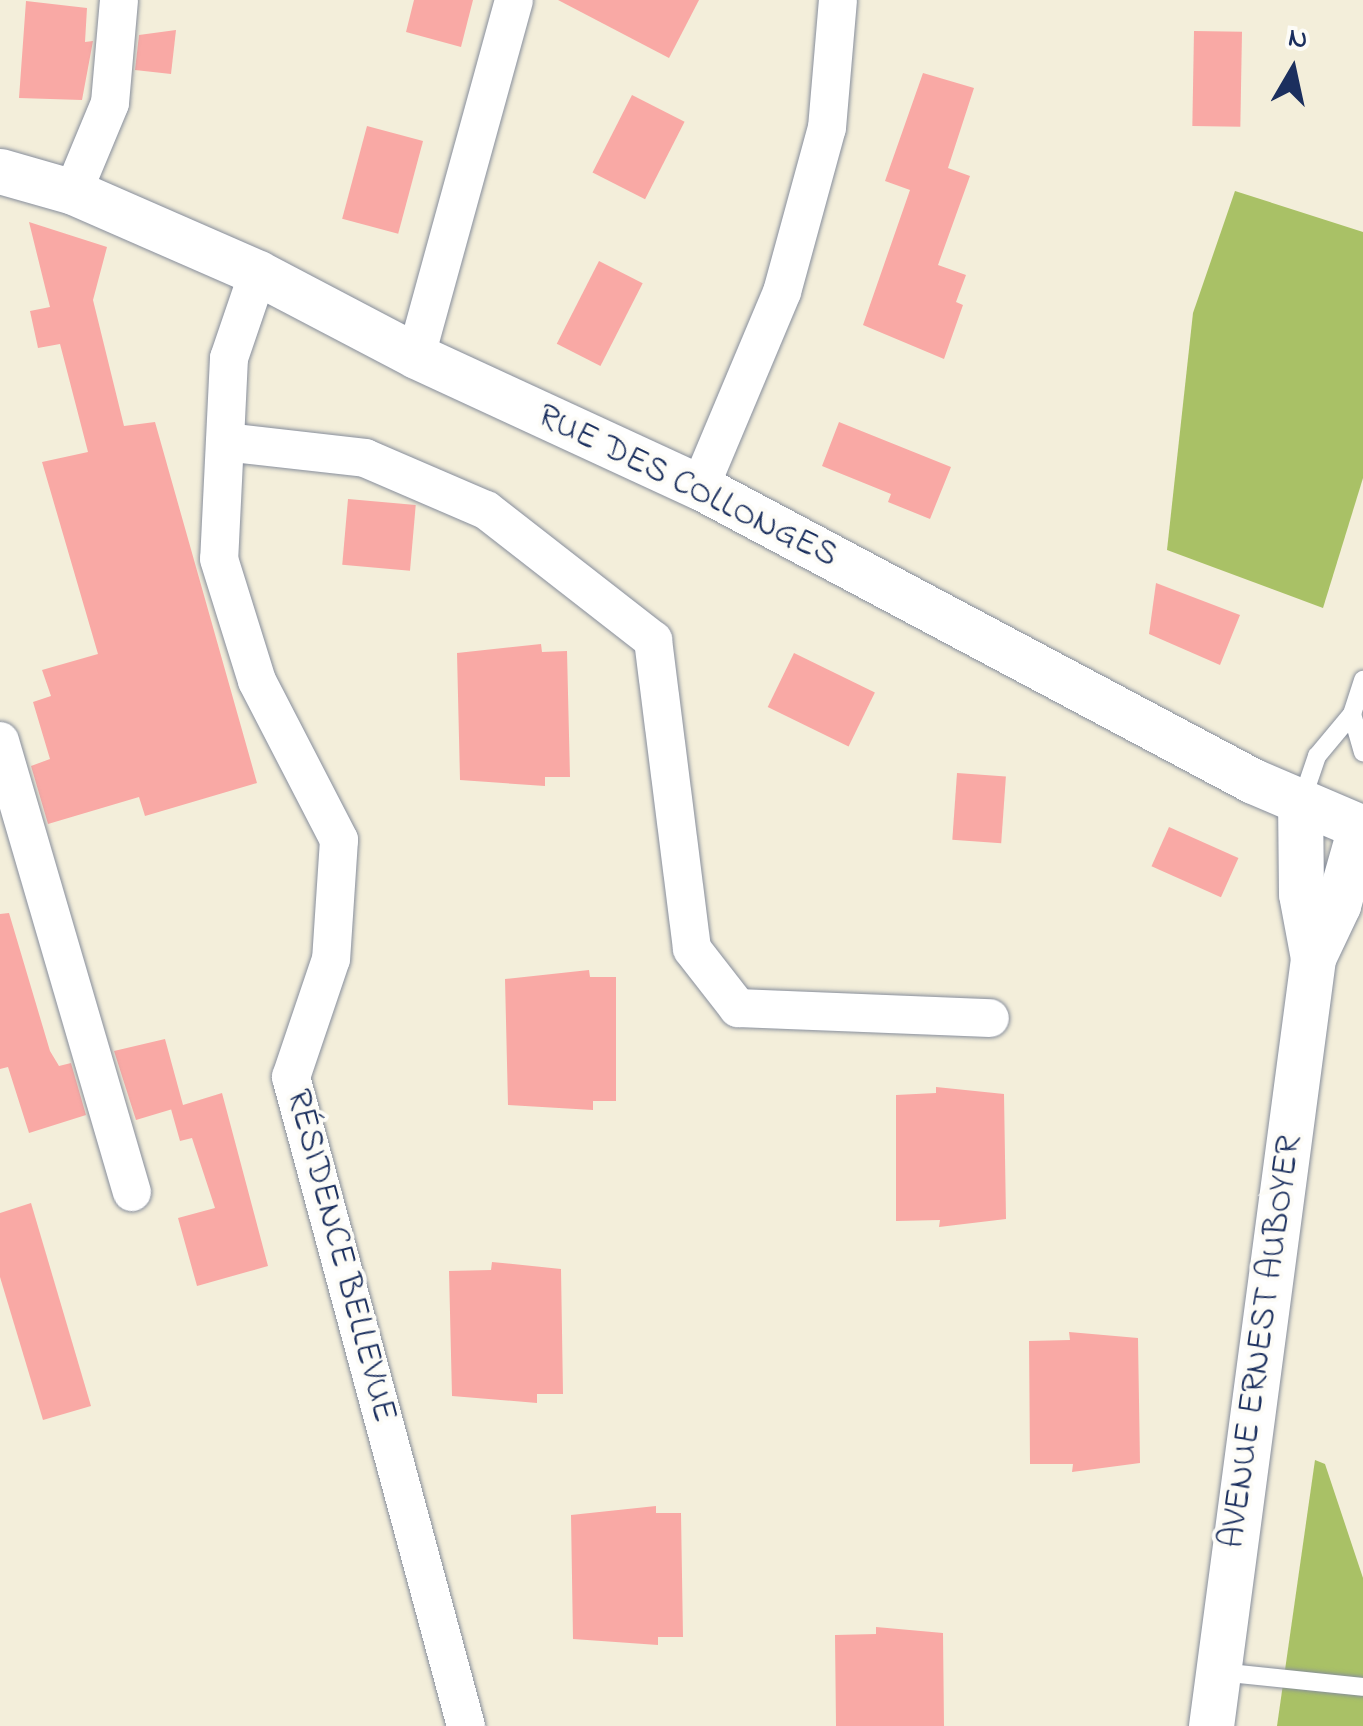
<!DOCTYPE html>
<html>
<head>
<meta charset="utf-8">
<style>
	body { margin:0 }
	#map { position:relative; width:1363px; height:1726px; overflow:hidden; background:#f3eeda; font-family:"Indie Flower",sans-serif }
	div>[style] { position:absolute }
	[style*='--x'] { left:calc(var(--x)*1px); top:calc(var(--y)*1px); width:calc(var(--w)*1px); rotate:calc(var(--a)*1deg) }
	.green>* { inset:0; background:#a9c166 }
	.building>* { inset:0; background:#f9a9a5; transform-origin:0 0 }
	.roads { filter:drop-shadow(0 0 2px #878e9c) drop-shadow(0 0 2px #878e9c) }
	.service>* { height:18px; margin:-9px; padding:0 9px; transform-origin:9px; border-radius:9px; background:#fff }
	.minor>* { height:38px; margin:-19px; padding:0 19px; transform-origin:19px; border-radius:19px; background:#fff }
	.tertiary>* { height:45px; margin:-22.5px; padding:0 22.5px; transform-origin:22.5px; border-radius:22.5px; background:#fff }
	span { translate:-50% -50%; white-space:nowrap; text-align:center; line-height:1.15; -webkit-text-stroke:8px #fdfcf7; paint-order:stroke }
	.street-label { font-size:35px; color:#1b2f5e }
	.north { position:absolute; left:1243px; top:20px; width:100px; height:100px; -webkit-text-stroke:8px #fdfcf7; paint-order:stroke; rotate:9deg; font-size:28px; font-weight:700; line-height:40px; text-align:center; color:#1b2f5e }
	.north::after { content:''; display:block; margin:auto; width:35px; height:45px; background:#1b2f5e; clip-path:polygon(50% 0,100% 100%,50% 72%,0 100%) }
</style>
</head>
<body>
<div id="map">
	<div class="green">
		<div style="clip-path:polygon(1235px 191px,1363px 232px,1363px 478px,1323px 608px,1167px 550px,1193px 313px)"></div>
		<div style="clip-path:polygon(1315px 1460px,1325px 1464px,1363px 1578px,1363px 1726px,1277px 1726px)"></div>
	</div>
	<div class="building">
		<div style="clip-path:polygon(414px 0,473px 0,461px 47px,406px 32px)"></div>
		<div style="clip-path:polygon(558px 0,699px 0,669px 58px)"></div>
		<div style="clip-path:polygon(26px 1px,87px 8px,85px 42px,93px 41px,82px 100px,19px 98px)"></div>
		<div style="clip-path:polygon(176px 30px,171px 74px,135px 70px,139px 35px)"></div>
		<div style="left:1194px;top:31px;width:48px;height:95px;rotate:1deg"></div>
		<div style="clip-path:polygon(923px 73px,974px 88px,948px 168px,970px 176px,938px 265px,966px 275px,956px 302px,963px 305px,944px 359px,863px 325px,910px 190px,885px 181px)"></div>
		<div style="left:632px;top:95px;width:59px;height:87px;rotate:27deg"></div>
		<div style="left:367px;top:126px;width:58px;height:96px;rotate:15deg"></div>
		<div style="clip-path:polygon(29px 222px,107px 247px,93px 300px,124px 426px,155px 422px,257px 783px,145px 816px,139px 797px,48px 824px,31px 766px,50px 759px,33px 702px,51px 696px,42px 670px,98px 654px,42px 462px,88px 452px,60px 344px,38px 348px,30px 311px,50px 307px)"></div>
		<div style="left:599px;top:261px;width:49px;height:93px;rotate:27deg"></div>
		<div style="clip-path:polygon(839px 422px,951px 467px,930px 519px,888px 502px,891px 494px,822px 466px)"></div>
		<div style="left:348px;top:499px;width:68px;height:66px;rotate:5deg"></div>
		<div style="clip-path:polygon(1156px 583px,1240px 615px,1220px 665px,1149px 634px)"></div>
		<div style="clip-path:polygon(541px 644px,542px 652px,567px 651px,570px 777px,545px 777px,545px 786px,460px 780px,457px 653px)"></div>
		<div style="left:794px;top:653px;width:90px;height:60px;rotate:26deg"></div>
		<div style="left:957px;top:773px;width:49px;height:67px;rotate:4deg"></div>
		<div style="left:1169px;top:827px;width:76px;height:43px;rotate:24deg"></div>
		<div style="clip-path:polygon(9px 913px,50px 1051px,59px 1066px,71px 1063px,86px 1115px,29px 1133px,8px 1067px,0 1069px,0 914px)"></div>
		<div style="clip-path:polygon(589px 970px,590px 977px,616px 977px,616px 1101px,593px 1101px,593px 1110px,508px 1105px,505px 979px)"></div>
		<div style="clip-path:polygon(165px 1039px,183px 1105px,222px 1093px,268px 1266px,197px 1286px,178px 1218px,215px 1208px,192px 1138px,180px 1141px,171px 1109px,176px 1108px,136px 1120px,114px 1051px)"></div>
		<div style="clip-path:polygon(936px 1087px,1004px 1094px,1006px 1219px,939px 1227px,940px 1220px,896px 1221px,896px 1095px,936px 1093px)"></div>
		<div style="clip-path:polygon(31px 1203px,91px 1406px,43px 1420px,0 1277px,0 1213px)"></div>
		<div style="clip-path:polygon(492px 1262px,561px 1269px,563px 1394px,537px 1394px,537px 1403px,452px 1396px,449px 1271px,491px 1270px)"></div>
		<div style="clip-path:polygon(1069px 1332px,1138px 1338px,1140px 1463px,1072px 1472px,1073px 1464px,1030px 1464px,1029px 1341px,1070px 1340px)"></div>
		<div style="clip-path:polygon(656px 1506px,656px 1513px,681px 1513px,683px 1637px,658px 1637px,658px 1645px,573px 1639px,571px 1515px)"></div>
		<div style="clip-path:polygon(876px 1627px,943px 1633px,944px 1726px,836px 1726px,835px 1635px,876px 1634px)"></div>
	</div>
	<div class="roads">
		<div class="service">
			<div style="--x:1352;--y:714;--w:40;--a:74"></div>
			<div style="--x:1301;--y:803;--w:50;--a:-71.2"></div>
			<div style="--x:1317;--y:756;--w:55;--a:-50.2"></div>
			<div style="--x:1352;--y:714;--w:36;--a:-72"></div>
			<div style="--x:1219;--y:1672;--w:145;--a:5.9"></div>
		</div>
		<div class="minor">
			<div style="--x:73;--y:192;--w:96;--a:-67.4"></div>
			<div style="--x:110;--y:103;--w:103;--a:-85"></div>
			<div style="--x:258;--y:273;--w:90;--a:108.8"></div>
			<div style="--x:229;--y:358;--w:201;--a:92.8"></div>
			<div style="--x:219;--y:559;--w:128;--a:72.7"></div>
			<div style="--x:257;--y:681;--w:179;--a:62.7"></div>
			<div style="--x:339;--y:840;--w:119;--a:93.8"></div>
			<div style="--x:331;--y:959;--w:125;--a:108.7"></div>
			<div style="--x:291;--y:1077;--w:672;--a:74.91"></div>
			<div style="--x:416;--y:356;--w:369;--a:-74.6"></div>
			<div style="--x:225;--y:442;--w:141;--a:6.5"></div>
			<div style="--x:365;--y:458;--w:132;--a:23.3"></div>
			<div style="--x:486;--y:510;--w:212;--a:37.9"></div>
			<div style="--x:653;--y:640;--w:311;--a:82.8"></div>
			<div style="--x:692;--y:949;--w:75;--a:52.1"></div>
			<div style="--x:738;--y:1008;--w:252;--a:2.3"></div>
			<div style="--x:700;--y:487;--w:212;--a:-67.2"></div>
			<div style="--x:782;--y:292;--w:170;--a:-74.7"></div>
			<div style="--x:827;--y:128;--w:128;--a:-85.1"></div>
			<div style="--x:0;--y:741;--w:470;--a:73.7"></div>
		</div>
		<div class="tertiary">
			<div style="--x:0;--y:171;--w:76;--a:16"></div>
			<div style="--x:73;--y:192;--w:202;--a:23.6"></div>
			<div style="--x:258;--y:273;--w:178;--a:27.7"></div>
			<div style="--x:416;--y:356;--w:313;--a:24.8"></div>
			<div style="--x:700;--y:487;--w:626;--a:28"></div>
			<div style="--x:1253;--y:781;--w:120;--a:23.1"></div>
			<div style="--x:1313;--y:958;--w:59;--a:-64.7"></div>
			<div style="--x:1338;--y:905;--w:81;--a:-74.2"></div>
			<div style="--x:1211;--y:1726;--w:775;--a:-82.43"></div>
			<div style="--x:1313;--y:958;--w:65;--a:-100.6"></div>
			<div style="--x:1301;--y:894;--w:91;--a:-90.6"></div>
		</div>
	</div>
	<div class="street-label">
		<span style="left:687px;top:487px;rotate:26deg">RUE DES COLLONGES</span>
		<span style="left:340px;top:1256px;rotate:75deg">RÉSIDENCE BELLEVUE</span>
		<span style="left:1262px;top:1342px;rotate:-82deg">AVENUE ERNEST AUBOYER</span>
	</div>
	<div class="north">N</div>
</div>
</body>
</html>
